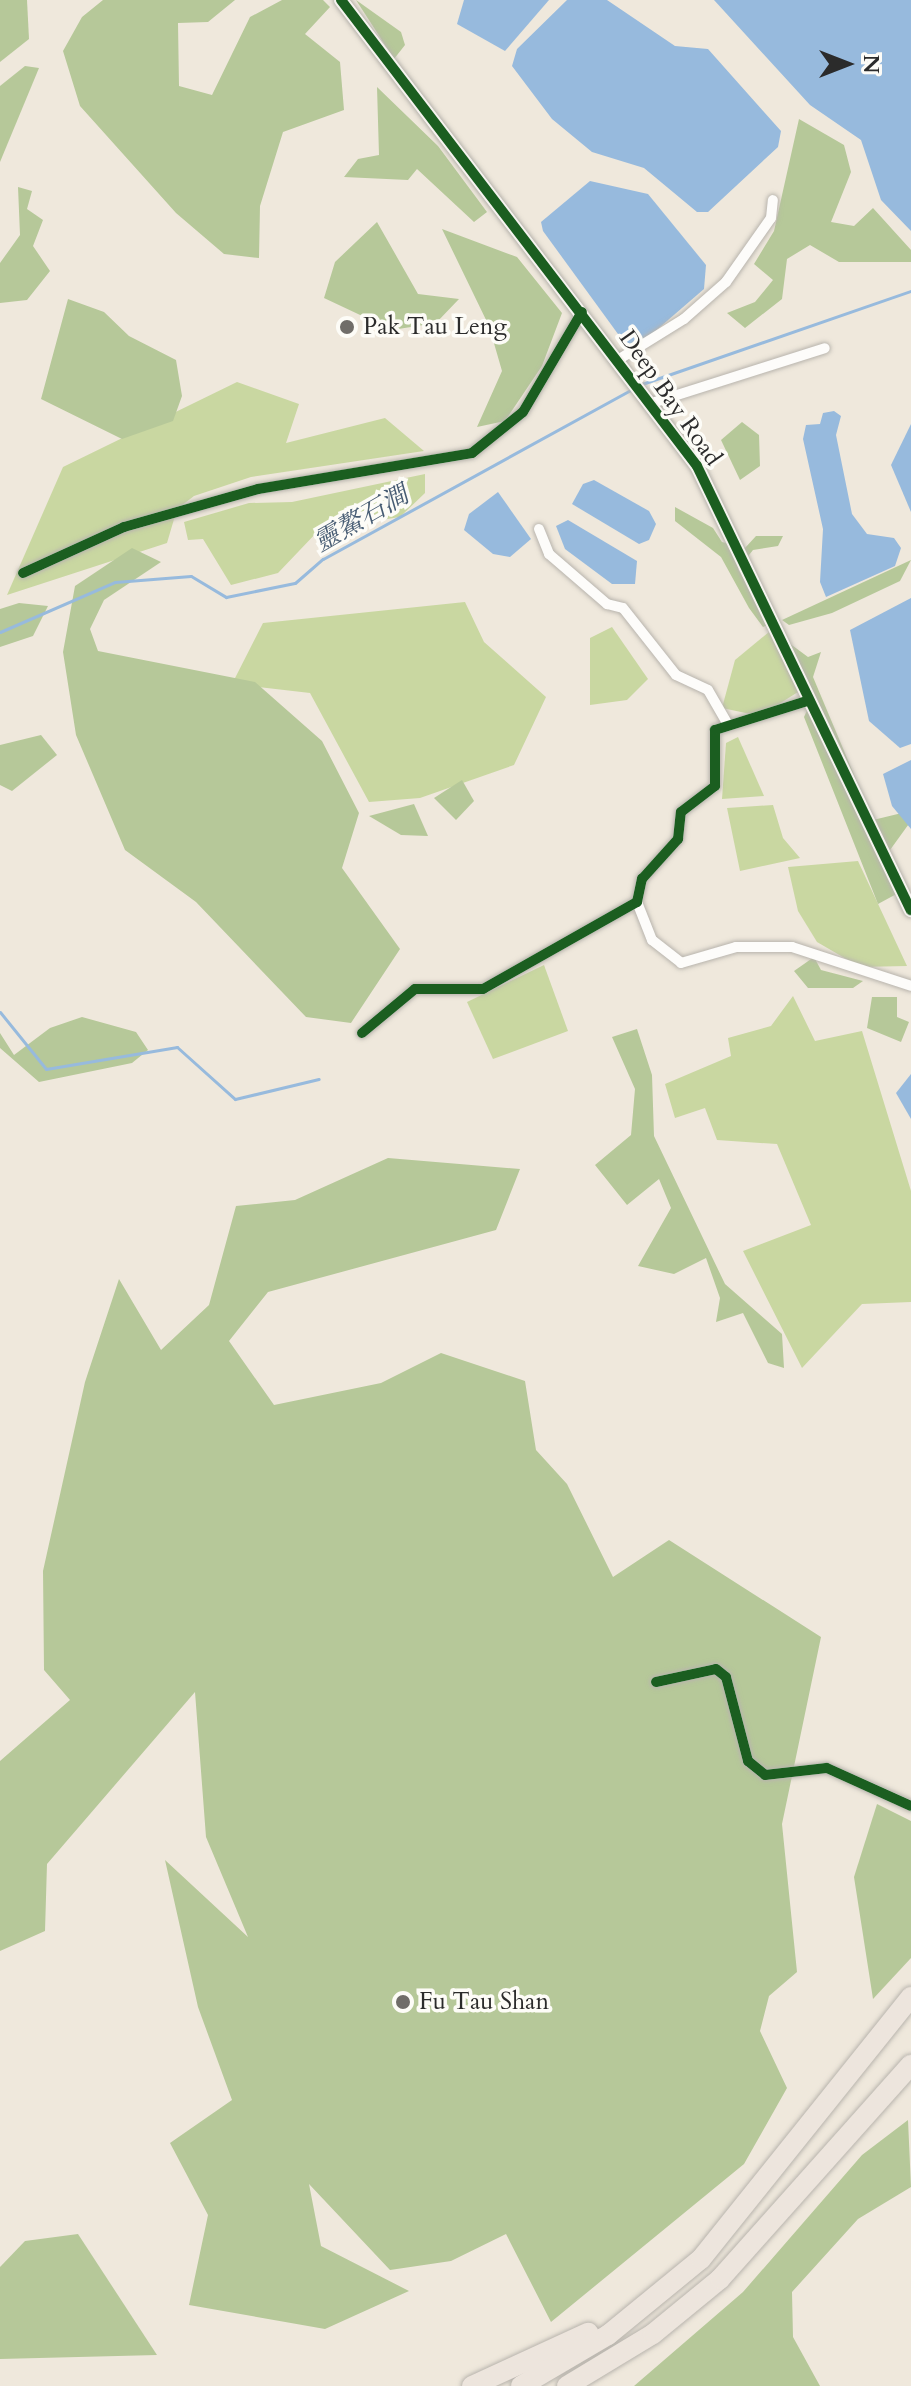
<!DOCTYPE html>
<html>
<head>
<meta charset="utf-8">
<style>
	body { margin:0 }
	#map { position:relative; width:911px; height:2386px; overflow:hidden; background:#efe8dc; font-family:Cardo,"Noto Serif SC",serif }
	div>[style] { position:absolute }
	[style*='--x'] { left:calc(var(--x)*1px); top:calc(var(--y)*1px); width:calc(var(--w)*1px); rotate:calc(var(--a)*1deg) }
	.green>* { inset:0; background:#c9d7a1 }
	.forest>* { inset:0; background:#b6c899 }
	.water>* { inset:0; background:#97badd }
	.stream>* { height:3px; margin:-1.5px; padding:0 1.5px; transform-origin:1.5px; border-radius:1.5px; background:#97badd }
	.roads { filter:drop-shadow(0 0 2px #b8b4ad) drop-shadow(0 0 2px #b8b4ad) }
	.street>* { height:10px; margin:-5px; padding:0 5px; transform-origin:5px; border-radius:5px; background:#fdfcfa }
	.secondary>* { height:14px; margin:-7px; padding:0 7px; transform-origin:7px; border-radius:7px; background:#f6f3ef }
	.highway>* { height:20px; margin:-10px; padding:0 10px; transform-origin:10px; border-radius:10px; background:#ede5dd }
	.cycleway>* { height:10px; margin:-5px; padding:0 5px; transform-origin:5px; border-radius:5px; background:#1b5e20 }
	.dots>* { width:22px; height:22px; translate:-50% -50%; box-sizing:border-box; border:4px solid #fdfcf7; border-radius:50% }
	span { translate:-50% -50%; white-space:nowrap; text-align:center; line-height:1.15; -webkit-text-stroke:7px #fdfcf7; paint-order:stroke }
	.poi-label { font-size:24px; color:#2b2b2b }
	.left { translate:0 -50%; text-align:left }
	.street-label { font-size:24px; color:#2b2b2b }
	.water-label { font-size:26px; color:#475c73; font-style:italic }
	.north { position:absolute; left:807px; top:24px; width:80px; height:80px; -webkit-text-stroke:6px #fdfcf7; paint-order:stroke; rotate:90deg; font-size:22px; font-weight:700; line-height:32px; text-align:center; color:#2b2b2b }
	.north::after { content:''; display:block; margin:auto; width:28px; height:36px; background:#2b2b2b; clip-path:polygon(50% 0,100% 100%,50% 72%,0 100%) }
</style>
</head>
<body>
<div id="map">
	<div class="green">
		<div style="clip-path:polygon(237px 382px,299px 404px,286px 443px,385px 418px,424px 451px,251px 477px,194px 496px,177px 509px,167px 543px,7px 595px,63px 467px)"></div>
		<div style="clip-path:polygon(425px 474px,425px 493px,400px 517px,319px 530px,278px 573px,231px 585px,203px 539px,188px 540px,184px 522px,249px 503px,292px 502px)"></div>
		<div style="clip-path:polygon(465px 602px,484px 642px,546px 697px,514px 765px,420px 798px,369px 802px,310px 693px,232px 684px,263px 623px)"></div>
		<div style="clip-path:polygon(612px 627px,648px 679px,627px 700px,590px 705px,590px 638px)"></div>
		<div style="clip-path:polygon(769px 632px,798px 692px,760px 716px,722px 708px,735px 660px)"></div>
		<div style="clip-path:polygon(738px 737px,764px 796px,722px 799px,726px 743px)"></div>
		<div style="clip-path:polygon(773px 805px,783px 838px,800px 858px,740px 871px,727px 808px)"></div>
		<div style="clip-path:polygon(858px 861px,907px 966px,860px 967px,817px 942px,798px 911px,788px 867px)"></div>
		<div style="clip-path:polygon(544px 965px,568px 1031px,493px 1059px,467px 1002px)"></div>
		<div style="clip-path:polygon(793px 996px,815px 1041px,862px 1031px,911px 1191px,911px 1302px,862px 1304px,802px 1368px,743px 1251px,811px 1225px,777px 1144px,717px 1140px,705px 1108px,675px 1118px,665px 1084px,731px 1056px,728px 1038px,771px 1026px)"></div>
	</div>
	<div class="forest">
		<div style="clip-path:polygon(0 0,27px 0,29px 39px,0 62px)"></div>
		<div style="clip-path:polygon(103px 0,235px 0,208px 22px,178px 23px,179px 86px,212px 95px,250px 17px,282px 0,323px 0,330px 7px,305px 34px,340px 62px,344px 110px,283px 132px,260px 206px,259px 258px,224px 254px,176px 213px,80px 106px,63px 51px,82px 17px)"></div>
		<div style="clip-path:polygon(356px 0,401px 32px,405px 45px,394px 59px)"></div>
		<div style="clip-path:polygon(25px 66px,39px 68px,0 162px,0 86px)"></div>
		<div style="clip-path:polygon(377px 87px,438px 146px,487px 212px,474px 222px,417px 169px,408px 180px,344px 177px,358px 159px,379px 155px)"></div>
		<div style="clip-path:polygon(799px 119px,844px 145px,851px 172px,831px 222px,854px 226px,873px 208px,911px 250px,911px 262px,839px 262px,810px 245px,787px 259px,782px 299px,745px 328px,727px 313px,755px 302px,773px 280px,754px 264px,774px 231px)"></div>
		<div style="clip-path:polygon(18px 187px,32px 191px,27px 209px,43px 220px,33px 246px,50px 271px,27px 300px,0 303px,0 263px,20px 235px)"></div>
		<div style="clip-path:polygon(377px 222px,418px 294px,459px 299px,436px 323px,392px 330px,324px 298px,335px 262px)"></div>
		<div style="clip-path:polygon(442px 229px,517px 257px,562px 313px,542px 366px,505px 421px,477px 427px,502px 371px,489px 326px)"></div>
		<div style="clip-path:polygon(68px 299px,104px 312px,129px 336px,176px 360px,182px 396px,173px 421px,122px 439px,41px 399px)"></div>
		<div style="clip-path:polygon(742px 422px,759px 435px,760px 466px,740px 480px,721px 440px)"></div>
		<div style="clip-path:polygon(675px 507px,713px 528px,722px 542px,745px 548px,756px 536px,783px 536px,778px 546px,753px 550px,738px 569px,770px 624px,763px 627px,749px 608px,721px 557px,675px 521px)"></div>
		<div style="clip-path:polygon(132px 548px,161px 562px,104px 600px,90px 629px,98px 651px,255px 682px,322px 741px,359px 813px,342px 868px,400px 949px,351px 1023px,306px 1017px,196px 902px,125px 850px,76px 735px,63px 652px,75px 586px)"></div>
		<div style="clip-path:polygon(911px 560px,900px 581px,832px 613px,789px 625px,782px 620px)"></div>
		<div style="clip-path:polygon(19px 603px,48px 606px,33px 636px,0 647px,0 609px)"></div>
		<div style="clip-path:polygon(789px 643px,808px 657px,821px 652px,813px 677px,873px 820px,906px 812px,911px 821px,890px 850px,902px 891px,878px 904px,804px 717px,812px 700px)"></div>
		<div style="clip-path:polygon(41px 735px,57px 755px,12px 791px,0 785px,0 745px)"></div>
		<div style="clip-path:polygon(462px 780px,474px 801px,456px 820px,434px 798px)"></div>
		<div style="clip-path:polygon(414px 804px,428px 836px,401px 835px,369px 816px)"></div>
		<div style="clip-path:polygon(814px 957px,821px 970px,863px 981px,853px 988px,808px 988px,794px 971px)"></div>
		<div style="clip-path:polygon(872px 997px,897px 997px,897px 1017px,909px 1022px,901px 1042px,867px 1028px)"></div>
		<div style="clip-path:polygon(82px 1017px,136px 1032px,148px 1050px,132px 1063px,39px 1082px,0 1048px,0 1033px,14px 1055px,50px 1028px)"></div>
		<div style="clip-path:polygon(637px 1029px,652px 1075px,654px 1136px,725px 1284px,782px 1334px,784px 1368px,768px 1363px,743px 1313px,716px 1322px,720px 1298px,706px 1258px,674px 1274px,638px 1266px,671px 1208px,659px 1179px,627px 1205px,595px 1165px,631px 1135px,635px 1089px,612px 1037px)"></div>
		<div style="clip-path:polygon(388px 1158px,520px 1169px,496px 1230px,268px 1292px,229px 1341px,274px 1405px,381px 1383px,441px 1353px,525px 1381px,536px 1450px,567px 1484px,613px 1577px,669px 1540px,821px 1637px,782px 1824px,797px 1972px,769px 1996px,760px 2031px,787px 2088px,744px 2164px,551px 2322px,506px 2234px,451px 2261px,390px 2270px,309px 2184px,321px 2246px,409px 2291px,325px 2329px,189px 2305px,208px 2215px,170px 2143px,232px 2100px,198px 2007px,165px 1860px,248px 1937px,206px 1837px,195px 1692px,47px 1864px,45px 1931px,0 1951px,0 1761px,70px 1700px,44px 1670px,43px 1571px,85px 1382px,119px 1279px,161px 1350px,209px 1305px,236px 1206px,295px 1200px)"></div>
		<div style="clip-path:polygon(877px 1804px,911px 1821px,911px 1958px,873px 1999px,854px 1877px)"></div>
		<div style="clip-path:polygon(908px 2120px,911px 2187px,858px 2219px,792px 2292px,793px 2337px,820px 2386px,634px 2386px,743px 2292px,862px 2155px)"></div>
		<div style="clip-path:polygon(78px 2234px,157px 2355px,0 2359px,0 2267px,25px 2241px)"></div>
	</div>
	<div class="water">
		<div style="clip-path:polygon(464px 0,549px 0,505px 51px,457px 24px)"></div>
		<div style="clip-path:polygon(567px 0,607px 0,675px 46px,708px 49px,781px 131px,778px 147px,708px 212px,697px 212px,644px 168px,592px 152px,552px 119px,512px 66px,517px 49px)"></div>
		<div style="clip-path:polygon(714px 0,911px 0,911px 231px,881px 200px,861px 140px,810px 105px)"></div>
		<div style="clip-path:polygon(590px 181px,648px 194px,706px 265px,704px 289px,645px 340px,626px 345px,543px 231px,541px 222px)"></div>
		<div style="clip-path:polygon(834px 411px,841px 416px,836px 435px,852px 514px,867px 534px,894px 538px,901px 548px,895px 566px,826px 597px,820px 582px,823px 529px,803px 439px,806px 425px,820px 424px,823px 413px)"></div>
		<div style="clip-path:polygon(911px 424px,911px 512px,891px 465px)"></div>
		<div style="clip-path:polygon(594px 480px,649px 511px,656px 524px,649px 540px,639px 544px,572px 504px,583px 484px)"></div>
		<div style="clip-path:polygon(498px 492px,531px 539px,510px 557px,493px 554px,464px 530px,469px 514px)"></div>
		<div style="clip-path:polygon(568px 520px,637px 561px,635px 584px,612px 584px,565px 549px,556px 526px)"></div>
		<div style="clip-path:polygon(911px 598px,911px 744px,900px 748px,869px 721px,850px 630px)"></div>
		<div style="clip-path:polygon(911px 760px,911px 829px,892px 806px,883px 774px)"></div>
		<div style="clip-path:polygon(911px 1074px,911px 1119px,896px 1093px)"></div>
	</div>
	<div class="stream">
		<div style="--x:642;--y:384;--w:285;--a:-19.1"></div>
		<div style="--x:0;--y:632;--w:125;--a:-23.5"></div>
		<div style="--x:115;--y:582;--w:76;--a:-4.5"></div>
		<div style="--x:191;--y:576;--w:41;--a:31"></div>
		<div style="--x:226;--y:597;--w:70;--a:-11.5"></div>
		<div style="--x:295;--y:583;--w:37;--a:-41"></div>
		<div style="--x:323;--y:559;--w:353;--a:-28.8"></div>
		<div style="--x:0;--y:1012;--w:73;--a:51.1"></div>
		<div style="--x:46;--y:1069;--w:133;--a:-9.5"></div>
		<div style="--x:177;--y:1047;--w:78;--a:41.9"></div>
		<div style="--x:235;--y:1099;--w:86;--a:-13.4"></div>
	</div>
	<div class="roads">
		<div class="street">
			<div style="--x:621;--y:358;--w:74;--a:-31.8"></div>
			<div style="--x:684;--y:319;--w:56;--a:-41.4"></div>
			<div style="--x:726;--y:282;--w:78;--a:-54.9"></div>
			<div style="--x:771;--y:218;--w:18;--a:-84"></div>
			<div style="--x:655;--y:402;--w:178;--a:-17.6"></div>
			<div style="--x:539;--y:529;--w:27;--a:68"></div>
			<div style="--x:549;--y:554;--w:77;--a:40.8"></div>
			<div style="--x:607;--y:604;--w:16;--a:14"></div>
			<div style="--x:623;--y:608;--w:85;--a:51.7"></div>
			<div style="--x:676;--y:675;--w:35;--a:25"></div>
			<div style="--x:708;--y:690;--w:39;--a:60"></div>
			<div style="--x:23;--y:573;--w:111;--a:-24.5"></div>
			<div style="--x:124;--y:527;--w:139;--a:-15.8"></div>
			<div style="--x:258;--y:489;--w:217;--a:-9.5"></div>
			<div style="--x:472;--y:453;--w:65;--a:-38.8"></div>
			<div style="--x:523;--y:412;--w:116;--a:-59.5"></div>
			<div style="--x:637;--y:902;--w:41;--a:68.5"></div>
			<div style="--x:652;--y:940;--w:37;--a:38"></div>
			<div style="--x:681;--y:963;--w:57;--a:-16.2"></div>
			<div style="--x:736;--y:947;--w:56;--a:0"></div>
			<div style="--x:792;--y:947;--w:125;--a:18.1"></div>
			<div style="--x:362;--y:1033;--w:69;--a:-39.7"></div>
			<div style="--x:415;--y:989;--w:68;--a:0"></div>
			<div style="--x:483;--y:989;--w:177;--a:-29.5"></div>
			<div style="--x:637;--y:902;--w:24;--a:-78"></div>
			<div style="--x:642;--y:879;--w:54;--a:-48"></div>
			<div style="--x:678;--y:839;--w:27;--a:-84"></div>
			<div style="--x:681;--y:812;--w:43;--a:-37.4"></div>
			<div style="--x:715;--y:786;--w:56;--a:-90"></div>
			<div style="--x:715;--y:730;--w:96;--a:-17.5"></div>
			<div style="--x:656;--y:1682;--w:61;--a:-12.2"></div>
			<div style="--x:716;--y:1669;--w:13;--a:39"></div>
			<div style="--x:726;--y:1677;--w:87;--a:75.3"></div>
			<div style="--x:748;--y:1761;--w:22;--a:39"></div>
			<div style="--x:765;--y:1775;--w:62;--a:-6.4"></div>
			<div style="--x:827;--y:1768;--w:92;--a:24.3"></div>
		</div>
		<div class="secondary">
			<div style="--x:341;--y:0;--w:586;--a:52.62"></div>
			<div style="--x:697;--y:466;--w:493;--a:64.3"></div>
		</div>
		<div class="highway">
			<div style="--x:472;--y:2386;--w:128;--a:-24.6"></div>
			<div style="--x:521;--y:2386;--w:101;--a:-30.4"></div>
			<div style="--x:608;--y:2335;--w:120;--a:-39.3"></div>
			<div style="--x:701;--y:2259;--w:336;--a:-51.3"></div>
			<div style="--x:567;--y:2386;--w:100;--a:-31.2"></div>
			<div style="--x:653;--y:2334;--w:87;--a:-39.4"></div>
			<div style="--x:720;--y:2279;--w:287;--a:-48.3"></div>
		</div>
	</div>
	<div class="cycleway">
		<div style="--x:341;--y:0;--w:586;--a:52.62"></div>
		<div style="--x:697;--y:466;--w:493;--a:64.3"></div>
		<div style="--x:23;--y:573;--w:111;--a:-24.5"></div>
		<div style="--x:124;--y:527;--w:139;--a:-15.8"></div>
		<div style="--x:258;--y:489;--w:217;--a:-9.5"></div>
		<div style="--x:472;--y:453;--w:65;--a:-38.8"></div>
		<div style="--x:523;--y:412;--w:116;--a:-59.5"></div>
		<div style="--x:362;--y:1033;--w:69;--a:-39.7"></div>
		<div style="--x:415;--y:989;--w:68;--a:0"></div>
		<div style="--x:483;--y:989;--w:177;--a:-29.5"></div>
		<div style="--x:637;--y:902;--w:24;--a:-78"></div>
		<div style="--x:642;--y:879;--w:54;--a:-48"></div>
		<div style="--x:678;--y:839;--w:27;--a:-84"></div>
		<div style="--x:681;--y:812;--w:43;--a:-37.4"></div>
		<div style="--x:715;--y:786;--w:56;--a:-90"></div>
		<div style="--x:715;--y:730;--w:96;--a:-17.5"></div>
		<div style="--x:656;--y:1682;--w:61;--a:-12.2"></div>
		<div style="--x:716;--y:1669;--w:13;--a:39"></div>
		<div style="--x:726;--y:1677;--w:87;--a:75.3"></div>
		<div style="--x:748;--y:1761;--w:22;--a:39"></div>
		<div style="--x:765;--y:1775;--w:62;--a:-6.4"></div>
		<div style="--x:827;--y:1768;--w:92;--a:24.3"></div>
	</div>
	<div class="dots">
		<div style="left:347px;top:327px;background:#706d69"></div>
		<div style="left:403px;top:2002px;background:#706d69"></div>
	</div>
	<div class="poi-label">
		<span class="left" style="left:363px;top:327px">Pak Tau Leng</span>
		<span class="left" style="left:419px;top:2002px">Fu Tau Shan</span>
	</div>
	<div class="street-label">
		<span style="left:670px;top:398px;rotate:55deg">Deep Bay Road</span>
	</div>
	<div class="water-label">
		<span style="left:361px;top:519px;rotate:-30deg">靈鰲石澗</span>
	</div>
	<div class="north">N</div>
</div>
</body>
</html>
